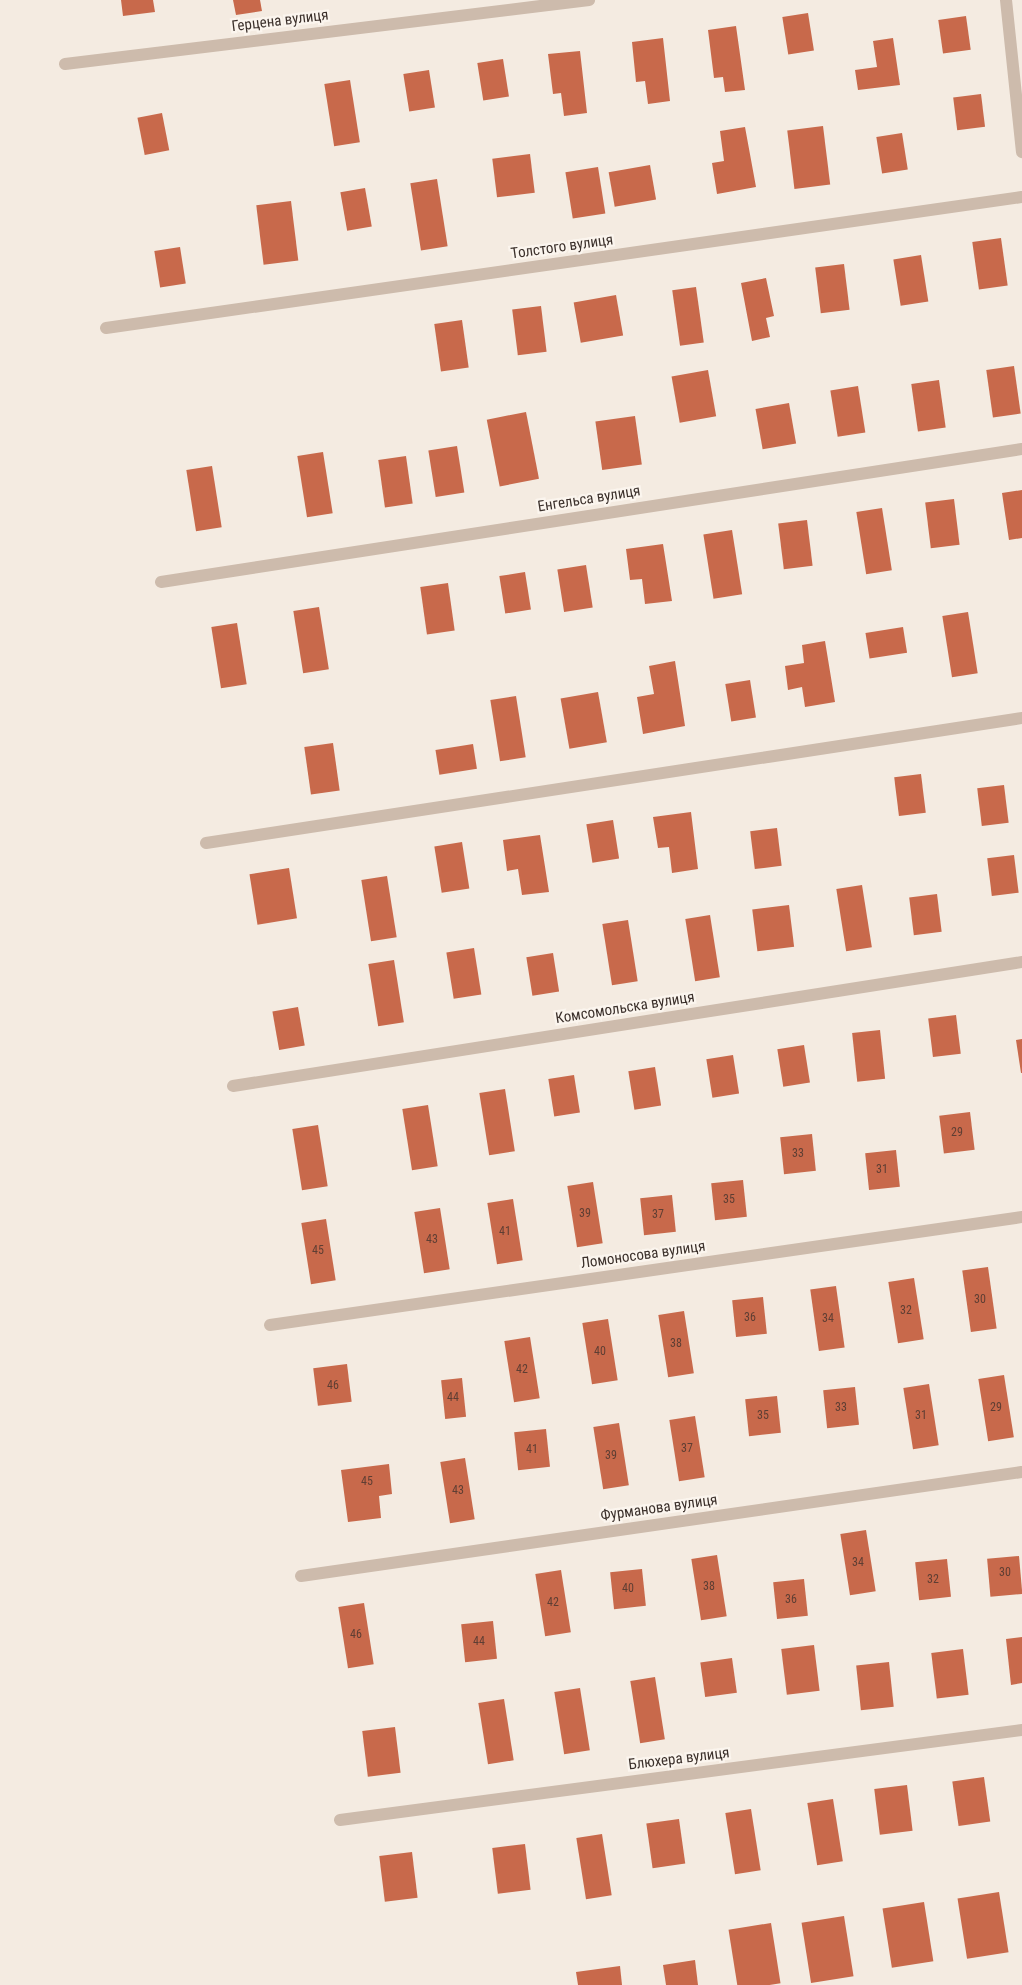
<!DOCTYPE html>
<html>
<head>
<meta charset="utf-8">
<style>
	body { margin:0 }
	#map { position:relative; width:1022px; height:1985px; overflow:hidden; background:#f4ebe1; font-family:"Roboto Condensed",sans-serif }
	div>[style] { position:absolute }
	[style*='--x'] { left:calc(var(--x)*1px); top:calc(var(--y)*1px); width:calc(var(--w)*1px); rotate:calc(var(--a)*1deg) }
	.building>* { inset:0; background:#c8694b; transform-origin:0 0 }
	.minor>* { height:12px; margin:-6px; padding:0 6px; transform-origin:6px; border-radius:6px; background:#cdbbac }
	span { translate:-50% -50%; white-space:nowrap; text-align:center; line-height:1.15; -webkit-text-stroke:4.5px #fbf5ee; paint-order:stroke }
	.number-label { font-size:12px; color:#5e3e33 }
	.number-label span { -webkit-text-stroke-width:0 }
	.street-label { font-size:15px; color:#3b302b }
</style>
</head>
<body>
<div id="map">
	<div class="building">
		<div style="clip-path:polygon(121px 0,153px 0,155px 12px,123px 16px)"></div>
		<div style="clip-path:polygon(233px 0,260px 0,262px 11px,236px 15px)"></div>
		<div style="left:808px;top:13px;width:38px;height:26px;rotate:81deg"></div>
		<div style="left:966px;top:16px;width:34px;height:28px;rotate:82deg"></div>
		<div style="clip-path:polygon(736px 26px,745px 90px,725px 92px,723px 77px,714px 78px,708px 30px)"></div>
		<div style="clip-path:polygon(663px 38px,670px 101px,648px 104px,645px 81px,636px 82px,632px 42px)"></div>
		<div style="clip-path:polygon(893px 38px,900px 85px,858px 90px,855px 70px,877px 67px,873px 41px)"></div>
		<div style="clip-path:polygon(580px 51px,587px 113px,564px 116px,561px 93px,553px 94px,548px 54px)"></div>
		<div style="left:503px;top:59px;width:38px;height:26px;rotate:81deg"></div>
		<div style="left:429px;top:70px;width:38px;height:26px;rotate:81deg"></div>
		<div style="left:350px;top:80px;width:63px;height:26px;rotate:81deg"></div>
		<div style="left:981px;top:94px;width:33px;height:28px;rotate:83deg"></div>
		<div style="left:162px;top:113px;width:38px;height:25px;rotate:79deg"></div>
		<div style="left:823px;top:126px;width:59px;height:36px;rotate:83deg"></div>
		<div style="clip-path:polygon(745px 127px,756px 187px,717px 194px,712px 163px,724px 161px,720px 131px)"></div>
		<div style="left:902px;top:133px;width:37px;height:26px;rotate:81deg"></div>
		<div style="left:530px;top:154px;width:39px;height:38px;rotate:83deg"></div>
		<div style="left:650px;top:165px;width:35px;height:42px;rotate:80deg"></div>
		<div style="left:598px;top:167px;width:47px;height:33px;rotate:81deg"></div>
		<div style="left:437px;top:179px;width:68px;height:27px;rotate:81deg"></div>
		<div style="left:365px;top:188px;width:39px;height:25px;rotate:80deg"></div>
		<div style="left:291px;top:201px;width:60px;height:35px;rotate:83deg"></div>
		<div style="left:1001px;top:238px;width:48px;height:29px;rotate:82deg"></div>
		<div style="left:180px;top:247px;width:37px;height:26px;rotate:81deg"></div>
		<div style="left:921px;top:255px;width:47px;height:28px;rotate:81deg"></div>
		<div style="left:844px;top:264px;width:46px;height:29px;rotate:83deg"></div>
		<div style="clip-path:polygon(766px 278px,774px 316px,766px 318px,770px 337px,752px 341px,741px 283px)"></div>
		<div style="left:696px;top:287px;width:56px;height:24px;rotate:82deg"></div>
		<div style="left:616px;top:295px;width:41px;height:43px;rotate:80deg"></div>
		<div style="left:541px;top:306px;width:46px;height:29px;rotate:83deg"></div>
		<div style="left:462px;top:320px;width:48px;height:28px;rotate:82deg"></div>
		<div style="left:1014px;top:366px;width:48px;height:28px;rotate:82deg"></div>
		<div style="left:708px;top:370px;width:47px;height:37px;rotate:80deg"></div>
		<div style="left:939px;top:380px;width:48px;height:28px;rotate:82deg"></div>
		<div style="left:858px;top:386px;width:47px;height:28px;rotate:81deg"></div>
		<div style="left:789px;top:403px;width:41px;height:34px;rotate:80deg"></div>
		<div style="left:526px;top:412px;width:68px;height:40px;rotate:79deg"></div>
		<div style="left:635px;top:416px;width:49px;height:40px;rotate:82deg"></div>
		<div style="left:457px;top:446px;width:47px;height:29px;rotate:81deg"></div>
		<div style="left:323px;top:452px;width:62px;height:26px;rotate:81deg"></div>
		<div style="left:406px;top:456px;width:48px;height:28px;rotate:82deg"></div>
		<div style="left:212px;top:466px;width:62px;height:26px;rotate:81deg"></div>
		<div style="clip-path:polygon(1022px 490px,1022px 538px,1009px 540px,1002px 493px)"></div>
		<div style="left:954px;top:499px;width:46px;height:29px;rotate:83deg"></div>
		<div style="left:882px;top:508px;width:63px;height:26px;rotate:81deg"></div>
		<div style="left:807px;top:520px;width:46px;height:29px;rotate:83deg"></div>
		<div style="left:732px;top:530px;width:65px;height:29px;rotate:81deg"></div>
		<div style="clip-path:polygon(663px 544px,672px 601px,645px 604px,642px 579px,630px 580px,626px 549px)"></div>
		<div style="left:586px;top:565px;width:43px;height:29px;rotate:81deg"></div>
		<div style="left:525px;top:572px;width:38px;height:26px;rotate:81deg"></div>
		<div style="left:448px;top:583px;width:48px;height:28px;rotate:82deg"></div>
		<div style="left:319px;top:607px;width:63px;height:26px;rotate:81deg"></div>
		<div style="left:968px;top:612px;width:62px;height:26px;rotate:81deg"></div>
		<div style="left:237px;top:623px;width:62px;height:26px;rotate:81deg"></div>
		<div style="left:903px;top:627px;width:26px;height:38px;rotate:81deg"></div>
		<div style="clip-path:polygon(825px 641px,835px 702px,805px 707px,802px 687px,788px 690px,785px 666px,804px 663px,802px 645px)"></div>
		<div style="clip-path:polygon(675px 661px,685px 726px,643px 734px,637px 697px,654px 694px,649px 666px)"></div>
		<div style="left:750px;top:680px;width:38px;height:25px;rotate:81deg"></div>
		<div style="left:598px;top:692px;width:51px;height:38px;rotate:80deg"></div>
		<div style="left:516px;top:696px;width:62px;height:26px;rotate:81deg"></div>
		<div style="left:333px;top:743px;width:48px;height:29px;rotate:82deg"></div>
		<div style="left:473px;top:744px;width:25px;height:38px;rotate:81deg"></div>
		<div style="left:921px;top:774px;width:39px;height:27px;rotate:83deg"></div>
		<div style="left:1004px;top:785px;width:38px;height:27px;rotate:83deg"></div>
		<div style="clip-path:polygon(691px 812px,698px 869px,672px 873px,669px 847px,658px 848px,653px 817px)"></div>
		<div style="left:613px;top:820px;width:39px;height:27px;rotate:81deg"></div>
		<div style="left:777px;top:828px;width:38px;height:27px;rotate:83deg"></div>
		<div style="clip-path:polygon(540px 835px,549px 892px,522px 895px,518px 869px,507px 871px,503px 840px)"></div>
		<div style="left:462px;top:842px;width:47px;height:28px;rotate:81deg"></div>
		<div style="left:1014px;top:855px;width:38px;height:27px;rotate:83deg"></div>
		<div style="left:289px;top:868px;width:51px;height:40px;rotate:81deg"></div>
		<div style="left:387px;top:876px;width:62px;height:26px;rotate:81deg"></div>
		<div style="left:862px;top:885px;width:63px;height:26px;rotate:81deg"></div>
		<div style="left:937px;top:894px;width:38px;height:28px;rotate:83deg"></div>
		<div style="left:789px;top:905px;width:42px;height:37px;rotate:83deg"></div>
		<div style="left:710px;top:915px;width:63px;height:25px;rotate:81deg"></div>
		<div style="left:628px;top:920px;width:62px;height:26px;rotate:81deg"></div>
		<div style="left:474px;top:948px;width:47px;height:28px;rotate:81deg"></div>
		<div style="left:553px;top:953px;width:39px;height:27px;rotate:81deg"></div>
		<div style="left:394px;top:960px;width:63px;height:26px;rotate:81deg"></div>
		<div style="left:298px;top:1007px;width:39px;height:26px;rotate:80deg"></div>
		<div style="left:956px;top:1015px;width:39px;height:28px;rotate:83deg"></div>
		<div style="left:880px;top:1030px;width:49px;height:28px;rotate:84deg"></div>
		<div style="clip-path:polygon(1022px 1039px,1022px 1073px,1021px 1073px,1016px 1040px)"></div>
		<div style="left:804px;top:1045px;width:38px;height:27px;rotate:81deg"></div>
		<div style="left:733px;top:1055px;width:39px;height:27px;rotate:81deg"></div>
		<div style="left:655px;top:1067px;width:39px;height:27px;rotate:81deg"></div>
		<div style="left:574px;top:1075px;width:38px;height:26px;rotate:81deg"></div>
		<div style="left:505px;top:1089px;width:63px;height:26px;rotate:81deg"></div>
		<div style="left:428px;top:1105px;width:62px;height:26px;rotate:81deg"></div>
		<div style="left:970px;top:1112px;width:38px;height:31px;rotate:83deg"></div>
		<div style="left:318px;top:1125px;width:62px;height:26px;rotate:81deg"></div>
		<div style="left:812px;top:1134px;width:37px;height:32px;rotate:84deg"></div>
		<div style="left:896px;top:1150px;width:37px;height:31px;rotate:84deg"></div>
		<div style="left:743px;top:1180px;width:37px;height:32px;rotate:84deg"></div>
		<div style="left:593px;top:1182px;width:62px;height:26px;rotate:81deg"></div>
		<div style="left:672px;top:1195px;width:37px;height:32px;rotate:84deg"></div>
		<div style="left:513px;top:1199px;width:62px;height:26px;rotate:81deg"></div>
		<div style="left:440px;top:1208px;width:62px;height:26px;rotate:81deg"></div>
		<div style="left:326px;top:1219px;width:62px;height:25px;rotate:81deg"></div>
		<div style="left:988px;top:1267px;width:62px;height:26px;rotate:82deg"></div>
		<div style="left:914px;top:1278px;width:62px;height:26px;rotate:81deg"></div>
		<div style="left:836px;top:1286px;width:62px;height:26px;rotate:82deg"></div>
		<div style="left:763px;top:1297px;width:37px;height:31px;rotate:84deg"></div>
		<div style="left:684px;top:1311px;width:63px;height:26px;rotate:81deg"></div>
		<div style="left:608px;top:1319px;width:62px;height:26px;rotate:81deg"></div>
		<div style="left:530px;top:1337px;width:62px;height:26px;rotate:81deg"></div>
		<div style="left:347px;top:1364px;width:38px;height:34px;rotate:83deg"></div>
		<div style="left:1004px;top:1375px;width:63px;height:26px;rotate:81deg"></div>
		<div style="left:462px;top:1378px;width:39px;height:21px;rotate:84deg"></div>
		<div style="left:929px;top:1384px;width:62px;height:26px;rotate:81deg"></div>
		<div style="left:855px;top:1387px;width:38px;height:32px;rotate:84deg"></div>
		<div style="left:777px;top:1396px;width:37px;height:32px;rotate:84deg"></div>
		<div style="left:695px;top:1416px;width:62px;height:26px;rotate:81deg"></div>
		<div style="left:619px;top:1423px;width:63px;height:26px;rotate:81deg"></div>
		<div style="left:546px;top:1429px;width:38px;height:32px;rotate:84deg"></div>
		<div style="left:465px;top:1458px;width:62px;height:25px;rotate:81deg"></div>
		<div style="clip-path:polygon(389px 1464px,392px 1494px,379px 1496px,381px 1518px,348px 1522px,341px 1470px)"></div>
		<div style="left:866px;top:1530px;width:62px;height:26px;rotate:81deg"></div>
		<div style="left:717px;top:1555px;width:62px;height:26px;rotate:81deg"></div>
		<div style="left:1019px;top:1556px;width:38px;height:32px;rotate:85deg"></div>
		<div style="left:947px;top:1559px;width:38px;height:32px;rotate:84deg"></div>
		<div style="left:642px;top:1569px;width:37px;height:32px;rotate:84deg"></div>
		<div style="left:561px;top:1570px;width:63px;height:26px;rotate:81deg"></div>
		<div style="left:804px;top:1579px;width:37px;height:31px;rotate:84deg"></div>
		<div style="left:364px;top:1603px;width:62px;height:26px;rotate:81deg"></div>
		<div style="left:493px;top:1621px;width:38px;height:32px;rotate:84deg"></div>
		<div style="clip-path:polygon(1022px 1637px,1022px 1683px,1011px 1685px,1006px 1639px)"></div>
		<div style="left:814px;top:1645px;width:46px;height:33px;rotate:83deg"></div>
		<div style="left:963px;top:1649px;width:46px;height:32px;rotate:83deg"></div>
		<div style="left:732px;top:1658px;width:35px;height:32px;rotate:82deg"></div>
		<div style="left:889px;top:1662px;width:45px;height:33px;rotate:84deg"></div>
		<div style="left:655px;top:1677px;width:63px;height:25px;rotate:81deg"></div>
		<div style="left:580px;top:1688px;width:63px;height:26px;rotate:81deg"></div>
		<div style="left:504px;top:1699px;width:62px;height:26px;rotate:81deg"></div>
		<div style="left:395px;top:1727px;width:46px;height:33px;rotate:83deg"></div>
		<div style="left:984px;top:1777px;width:45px;height:32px;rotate:82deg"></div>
		<div style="left:907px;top:1785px;width:46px;height:33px;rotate:83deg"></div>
		<div style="left:833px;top:1799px;width:63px;height:26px;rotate:81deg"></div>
		<div style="left:751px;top:1809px;width:62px;height:26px;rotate:81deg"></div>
		<div style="left:679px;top:1819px;width:45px;height:33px;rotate:82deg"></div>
		<div style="left:602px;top:1834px;width:62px;height:26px;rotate:81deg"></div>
		<div style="left:525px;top:1844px;width:46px;height:33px;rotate:83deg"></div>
		<div style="left:412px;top:1852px;width:46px;height:33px;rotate:83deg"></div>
		<div style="left:999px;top:1892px;width:61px;height:42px;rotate:81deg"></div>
		<div style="left:924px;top:1902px;width:60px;height:42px;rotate:81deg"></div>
		<div style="left:844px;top:1916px;width:61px;height:43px;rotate:81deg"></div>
		<div style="left:771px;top:1923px;width:61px;height:43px;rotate:81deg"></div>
		<div style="clip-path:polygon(695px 1960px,698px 1985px,666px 1985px,663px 1965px)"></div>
		<div style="clip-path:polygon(620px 1966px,622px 1985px,578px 1985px,576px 1972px)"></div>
	</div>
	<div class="minor">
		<div style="--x:1006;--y:0;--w:153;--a:84"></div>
		<div style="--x:65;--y:64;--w:528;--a:-6.96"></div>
		<div style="--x:106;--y:328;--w:925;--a:-8.14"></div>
		<div style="--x:161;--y:582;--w:871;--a:-8.78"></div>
		<div style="--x:206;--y:843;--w:826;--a:-8.71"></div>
		<div style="--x:233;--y:1086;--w:799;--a:-8.93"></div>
		<div style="--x:270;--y:1325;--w:760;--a:-8.17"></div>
		<div style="--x:301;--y:1576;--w:728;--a:-8.21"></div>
		<div style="--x:340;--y:1820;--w:688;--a:-7.52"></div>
	</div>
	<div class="number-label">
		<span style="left:957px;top:1133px">29</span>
		<span style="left:798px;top:1154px">33</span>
		<span style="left:882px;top:1170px">31</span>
		<span style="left:729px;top:1200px">35</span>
		<span style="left:585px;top:1214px">39</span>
		<span style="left:658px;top:1215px">37</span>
		<span style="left:505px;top:1232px">41</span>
		<span style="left:432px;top:1240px">43</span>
		<span style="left:318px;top:1251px">45</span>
		<span style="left:980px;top:1300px">30</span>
		<span style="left:906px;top:1311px">32</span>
		<span style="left:750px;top:1318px">36</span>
		<span style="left:828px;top:1319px">34</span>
		<span style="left:676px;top:1344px">38</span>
		<span style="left:600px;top:1352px">40</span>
		<span style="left:522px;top:1370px">42</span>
		<span style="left:333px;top:1386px">46</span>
		<span style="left:453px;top:1398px">44</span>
		<span style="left:841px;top:1408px">33</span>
		<span style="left:996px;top:1408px">29</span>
		<span style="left:763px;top:1416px">35</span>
		<span style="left:921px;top:1416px">31</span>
		<span style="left:687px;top:1449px">37</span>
		<span style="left:532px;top:1450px">41</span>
		<span style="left:611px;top:1456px">39</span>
		<span style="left:367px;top:1482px">45</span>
		<span style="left:458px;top:1491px">43</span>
		<span style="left:858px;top:1563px">34</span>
		<span style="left:1005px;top:1573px">30</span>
		<span style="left:933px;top:1580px">32</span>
		<span style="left:709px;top:1587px">38</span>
		<span style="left:628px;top:1589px">40</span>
		<span style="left:791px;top:1600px">36</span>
		<span style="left:553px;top:1603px">42</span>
		<span style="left:356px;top:1635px">46</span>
		<span style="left:479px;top:1642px">44</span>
	</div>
	<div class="street-label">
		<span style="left:280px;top:21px;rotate:-7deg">Герцена вулиця</span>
		<span style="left:562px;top:247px;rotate:-8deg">Толстого вулиця</span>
		<span style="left:589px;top:499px;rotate:-9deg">Енгельса вулиця</span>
		<span style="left:625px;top:1008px;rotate:-9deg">Комсомольска вулиця</span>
		<span style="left:643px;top:1255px;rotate:-8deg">Ломоносова вулиця</span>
		<span style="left:659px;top:1508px;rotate:-8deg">Фурманова вулиця</span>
		<span style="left:679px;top:1759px;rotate:-7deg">Блюхера вулиця</span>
	</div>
</div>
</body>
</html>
